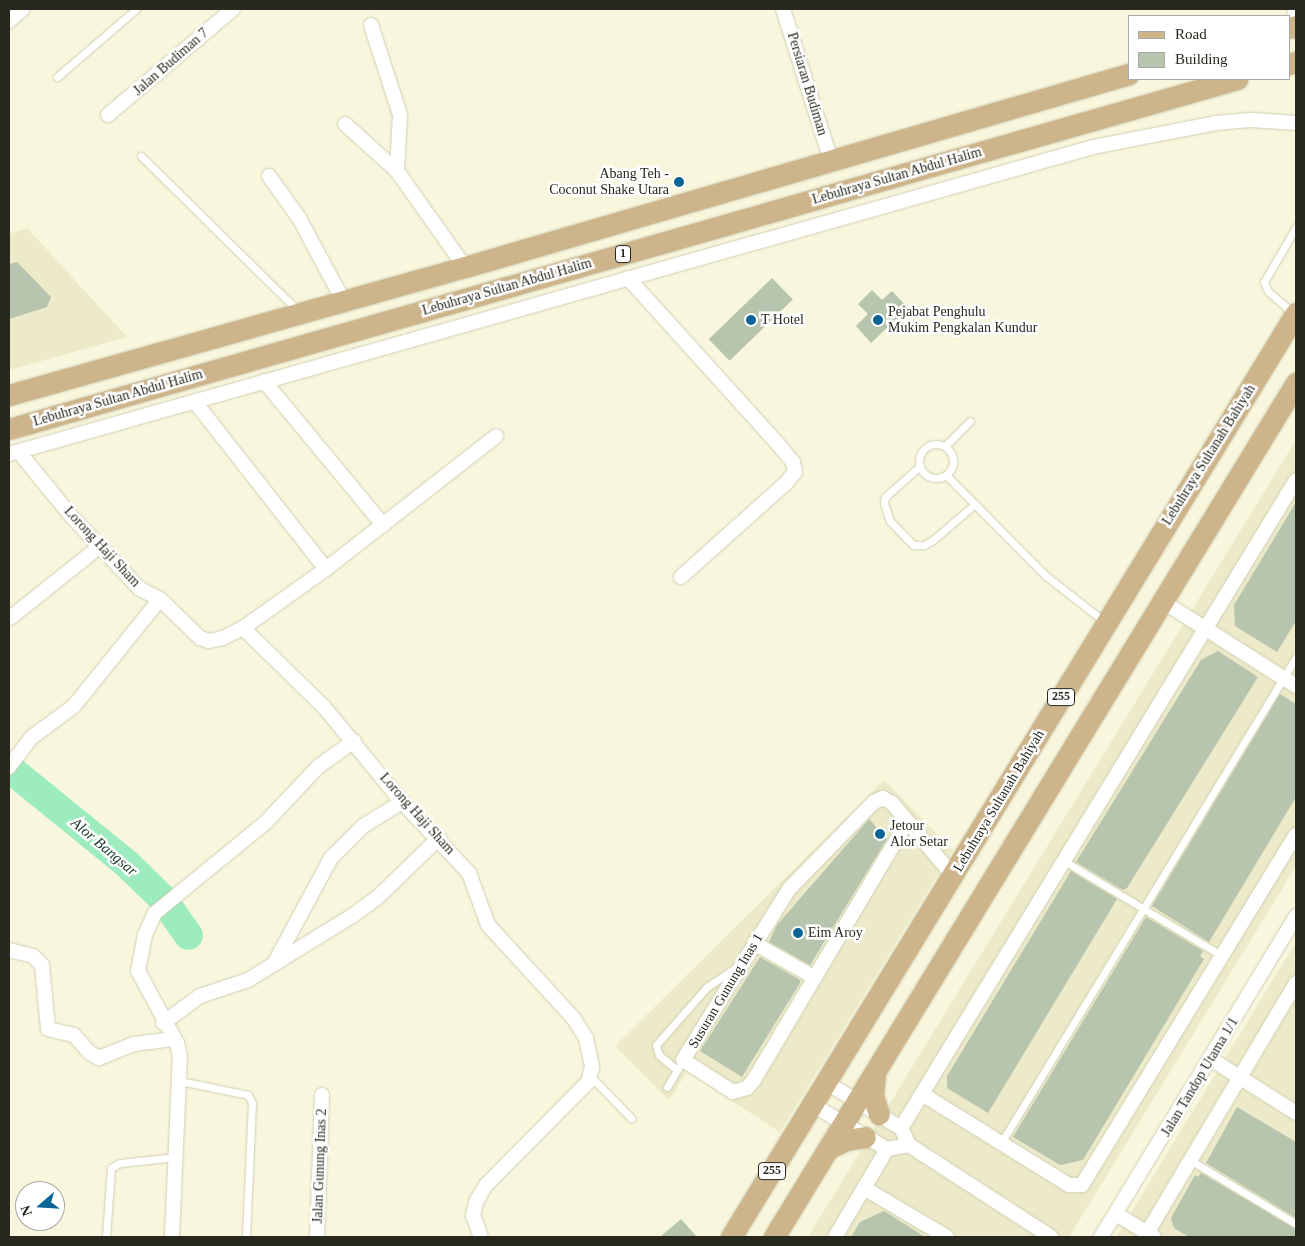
<!DOCTYPE html>
<html>
<head>
<meta charset="utf-8">
<style>
	body { margin:0 }
	#map { position:relative; width:1305px; height:1246px; overflow:hidden; background:#f8f6dc; font-family:"Times New Roman",serif }
	div>[style] { position:absolute }
	[style*='--x'] { left:calc(var(--x)*1px); top:calc(var(--y)*1px); width:calc(var(--w)*1px); rotate:calc(var(--a)*1deg) }
	.built>* { inset:0; background:#eceac8 }
	.river>* { height:29px; margin:-14.5px; padding:0 14.5px; transform-origin:14.5px; border-radius:14.5px; background:#9cecbf }
	.building>* { inset:0; background:#b7c4ae; transform-origin:0 0 }
	.roads { filter:drop-shadow(0 0 1px #d0cfb5) drop-shadow(0 0 1px #d0cfb5) }
	.lane>* { height:7px; margin:-3.5px; padding:0 3.5px; transform-origin:3.5px; border-radius:3.5px; background:#fff }
	.lane>.ring { margin:-3.5px; padding:0; box-sizing:content-box; background:none; border:7px solid #fff; border-radius:50% }
	.street>* { height:14px; margin:-7px; padding:0 7px; transform-origin:7px; border-radius:7px; background:#fff }
	.primary>* { height:21px; margin:-10.5px; padding:0 10.5px; transform-origin:10.5px; border-radius:10.5px; background:#cdb48b }
	.dots>* { width:14px; height:14px; translate:-50% -50%; box-sizing:border-box; border:2px solid #fff; border-radius:50% }
	span { translate:-50% -50%; white-space:nowrap; text-align:center; line-height:1.15; -webkit-text-stroke:5px #fff; paint-order:stroke }
	.shield-label span { padding:1px 4px; background:#fff; border:1px solid; border-radius:4px; -webkit-text-stroke-width:0 }
	.shield-label { font-size:12px; color:#28281e; font-weight:700 }
	.street-label { font-size:14px; color:#28281e }
	.poi-label { font-size:14px; color:#28281e }
	.right { translate:-100% -50%; text-align:right }
	.left { translate:0 -50%; text-align:left }
	.water-label { font-size:15px; color:#193c2a; font-style:italic }
	.frame { position:absolute; inset:0; border:10px solid #28281e; pointer-events:none }
	.legend { position:absolute; left:1128px; top:15px; width:162px; height:65px; box-sizing:border-box; background:#fff; border:1px solid #a9a9a5; margin:0; padding:6px 9px; list-style:none; font-size:15px; color:#28281e }
	.legend li { display:flex; align-items:center; gap:10px; height:25px }
	.legend b { width:25px; border:1px solid #a9a9a5 }
	.north { position:absolute; left:15px; top:1181px; width:50px; height:50px; box-sizing:border-box; background:#fff; border:1px solid #a9a9a5; border-radius:50%; rotate:251deg; font-size:14px; font-weight:700; line-height:20px; text-align:center; color:#28281e }
	.north::after { content:''; display:block; margin:auto; width:18px; height:22px; background:#086595; clip-path:polygon(50% 0,100% 100%,50% 72%,0 100%) }
</style>
</head>
<body>
<div id="map">
	<div class="built">
		<div style="clip-path:polygon(27px 228px,127px 337px,9px 370px,9px 234px)"></div>
		<div style="clip-path:polygon(1296px 440px,1296px 866px,1069px 1237px,808px 1237px)"></div>
		<div style="clip-path:polygon(884px 780px,953px 850px,780px 1132px,687px 1072px,669px 1100px,615px 1046px)"></div>
		<div style="clip-path:polygon(1296px 942px,1296px 1237px,1116px 1237px)"></div>
	</div>
	<div class="river">
		<div style="--x:9;--y:768;--w:152;--a:39.1"></div>
		<div style="--x:127;--y:864;--w:49;--a:44.2"></div>
		<div style="--x:162;--y:898;--w:45;--a:54.9"></div>
	</div>
	<div class="building">
		<div style="clip-path:polygon(17px 262px,51px 297px,47px 307px,9px 319px,9px 264px)"></div>
		<div style="left:772px;top:278px;width:30px;height:88px;rotate:46deg"></div>
		<div style="clip-path:polygon(872px 290px,882px 300px,892px 291px,908px 308px,871px 343px,856px 326px,868px 314px,858px 304px)"></div>
		<div style="clip-path:polygon(1296px 502px,1296px 621px,1277px 652px,1235px 626px,1234px 605px)"></div>
		<div style="clip-path:polygon(1218px 651px,1258px 677px,1127px 888px,1123px 890px,1076px 862px,1201px 660px)"></div>
		<div style="clip-path:polygon(1280px 694px,1296px 704px,1296px 797px,1209px 942px,1152px 906px)"></div>
		<div style="clip-path:polygon(869px 819px,887px 839px,810px 965px,769px 942px,777px 925px)"></div>
		<div style="clip-path:polygon(1071px 871px,1117px 899px,988px 1113px,947px 1088px,947px 1076px)"></div>
		<div style="clip-path:polygon(1146px 917px,1203px 951px,1200px 956px,1204px 959px,1083px 1160px,1060px 1165px,1013px 1137px)"></div>
		<div style="clip-path:polygon(760px 957px,800px 980px,800px 983px,742px 1077px,700px 1051px)"></div>
		<div style="clip-path:polygon(1237px 1107px,1296px 1142px,1296px 1218px,1206px 1163px)"></div>
		<div style="clip-path:polygon(1201px 1173px,1296px 1229px,1296px 1237px,1189px 1237px,1174px 1228px,1171px 1218px,1195px 1175px,1198px 1177px)"></div>
		<div style="clip-path:polygon(884px 1211px,925px 1237px,851px 1237px,860px 1222px)"></div>
		<div style="clip-path:polygon(681px 1219px,697px 1237px,660px 1237px)"></div>
	</div>
	<div class="roads">
		<div class="lane">
			<div style="--x:57;--y:77;--w:104;--a:-40.7"></div>
			<div style="--x:141;--y:156;--w:219;--a:44.6"></div>
			<div style="--x:1293;--y:313;--w:33;--a:-139"></div>
			<div style="--x:1268;--y:291;--w:10;--a:-114"></div>
			<div style="--x:1264;--y:282;--w:64;--a:-59.8"></div>
			<div class="ring" style="left:919px;top:444px;width:27px;height:27px"></div>
			<div style="--x:945;--y:446;--w:35;--a:-45"></div>
			<div style="--x:920;--y:466;--w:47;--a:138.5"></div>
			<div style="--x:885;--y:497;--w:6;--a:99"></div>
			<div style="--x:884;--y:503;--w:19;--a:72"></div>
			<div style="--x:890;--y:521;--w:33;--a:46"></div>
			<div style="--x:913;--y:545;--w:11;--a:0"></div>
			<div style="--x:924;--y:545;--w:10;--a:-29"></div>
			<div style="--x:933;--y:540;--w:55;--a:-40.6"></div>
			<div style="--x:946;--y:475;--w:142;--a:45.3"></div>
			<div style="--x:1046;--y:576;--w:75;--a:37.9"></div>
			<div style="--x:1064;--y:861;--w:184;--a:31"></div>
			<div style="--x:677;--y:1070;--w:23;--a:-140"></div>
			<div style="--x:659;--y:1055;--w:10;--a:-107"></div>
			<div style="--x:656;--y:1045;--w:77;--a:-48.7"></div>
			<div style="--x:707;--y:987;--w:36;--a:-34"></div>
			<div style="--x:589;--y:1079;--w:6;--a:18"></div>
			<div style="--x:595;--y:1081;--w:52;--a:45.8"></div>
			<div style="--x:180;--y:1081;--w:69;--a:11.6"></div>
			<div style="--x:248;--y:1095;--w:9;--a:63"></div>
			<div style="--x:252;--y:1103;--w:134;--a:92.6"></div>
			<div style="--x:667;--y:1087;--w:23;--a:-59"></div>
			<div style="--x:1001;--y:1143;--w:569;--a:-58.74"></div>
			<div style="--x:1190;--y:1160;--w:124;--a:31.1"></div>
			<div style="--x:106;--y:1237;--w:69;--a:-85.9"></div>
			<div style="--x:111;--y:1168;--w:10;--a:-29"></div>
			<div style="--x:120;--y:1163;--w:56;--a:-6.1"></div>
		</div>
		<div class="street">
			<div style="--x:783;--y:9;--w:158;--a:72.4"></div>
			<div style="--x:1294;--y:9;--w:5;--a:68"></div>
			<div style="--x:9;--y:21;--w:18;--a:-41"></div>
			<div style="--x:371;--y:25;--w:95;--a:72.1"></div>
			<div style="--x:400;--y:115;--w:56;--a:93.1"></div>
			<div style="--x:108;--y:115;--w:164;--a:-40.3"></div>
			<div style="--x:345;--y:124;--w:70;--a:42.1"></div>
			<div style="--x:397;--y:171;--w:118;--a:54.7"></div>
			<div style="--x:269;--y:176;--w:52;--a:54.5"></div>
			<div style="--x:299;--y:218;--w:95;--a:61.8"></div>
			<div style="--x:628;--y:278;--w:222;--a:47.9"></div>
			<div style="--x:777;--y:443;--w:25;--a:50"></div>
			<div style="--x:793;--y:462;--w:10;--a:79"></div>
			<div style="--x:795;--y:472;--w:14;--a:129"></div>
			<div style="--x:786;--y:483;--w:141;--a:138.2"></div>
			<div style="--x:264;--y:381;--w:187;--a:50.4"></div>
			<div style="--x:195;--y:402;--w:212;--a:51.9"></div>
			<div style="--x:21;--y:451;--w:6;--a:72"></div>
			<div style="--x:23;--y:457;--w:77;--a:50.8"></div>
			<div style="--x:72;--y:517;--w:99;--a:46.6"></div>
			<div style="--x:140;--y:589;--w:22;--a:27"></div>
			<div style="--x:160;--y:599;--w:56;--a:44.3"></div>
			<div style="--x:200;--y:638;--w:9;--a:18"></div>
			<div style="--x:209;--y:641;--w:14;--a:-12"></div>
			<div style="--x:223;--y:638;--w:22;--a:-27"></div>
			<div style="--x:243;--y:628;--w:113;--a:44.3"></div>
			<div style="--x:324;--y:707;--w:123;--a:50.6"></div>
			<div style="--x:402;--y:802;--w:98;--a:46.7"></div>
			<div style="--x:469;--y:873;--w:55;--a:69.9"></div>
			<div style="--x:488;--y:925;--w:127;--a:47.5"></div>
			<div style="--x:574;--y:1019;--w:22;--a:58"></div>
			<div style="--x:586;--y:1038;--w:30;--a:78"></div>
			<div style="--x:592;--y:1067;--w:16;--a:105"></div>
			<div style="--x:588;--y:1082;--w:145;--a:134.7"></div>
			<div style="--x:486;--y:1185;--w:17;--a:121"></div>
			<div style="--x:477;--y:1200;--w:16;--a:105"></div>
			<div style="--x:473;--y:1215;--w:23;--a:70"></div>
			<div style="--x:9;--y:454;--w:1127;--a:-15.81"></div>
			<div style="--x:1093;--y:147;--w:125;--a:-11"></div>
			<div style="--x:1216;--y:123;--w:36;--a:-5"></div>
			<div style="--x:1252;--y:120;--w:44;--a:3.9"></div>
			<div style="--x:1162;--y:601;--w:159;--a:32.4"></div>
			<div style="--x:10;--y:618;--w:114;--a:-38.6"></div>
			<div style="--x:243;--y:628;--w:102;--a:-35.4"></div>
			<div style="--x:326;--y:569;--w:216;--a:-38"></div>
			<div style="--x:9;--y:767;--w:38;--a:-53"></div>
			<div style="--x:32;--y:737;--w:52;--a:-36.4"></div>
			<div style="--x:74;--y:706;--w:137;--a:-51.2"></div>
			<div style="--x:907;--y:822;--w:301;--a:120.7"></div>
			<div style="--x:753;--y:1081;--w:9;--a:131"></div>
			<div style="--x:747;--y:1088;--w:15;--a:164"></div>
			<div style="--x:733;--y:1092;--w:59;--a:-147.4"></div>
			<div style="--x:683;--y:1060;--w:201;--a:-58.2"></div>
			<div style="--x:789;--y:889;--w:122;--a:-45.7"></div>
			<div style="--x:874;--y:802;--w:10;--a:-24"></div>
			<div style="--x:883;--y:798;--w:10;--a:29"></div>
			<div style="--x:892;--y:803;--w:97;--a:50"></div>
			<div style="--x:754;--y:943;--w:70;--a:29.8"></div>
			<div style="--x:9;--y:950;--w:25;--a:14"></div>
			<div style="--x:33;--y:956;--w:13;--a:45"></div>
			<div style="--x:42;--y:965;--w:64;--a:84.6"></div>
			<div style="--x:48;--y:1029;--w:27;--a:13"></div>
			<div style="--x:74;--y:1035;--w:23;--a:49"></div>
			<div style="--x:89;--y:1052;--w:12;--a:31"></div>
			<div style="--x:99;--y:1058;--w:38;--a:-22"></div>
			<div style="--x:134;--y:1044;--w:40;--a:-7.1"></div>
			<div style="--x:275;--y:962;--w:118;--a:-61.7"></div>
			<div style="--x:331;--y:858;--w:45;--a:-45"></div>
			<div style="--x:363;--y:826;--w:46;--a:-31.6"></div>
			<div style="--x:163;--y:1023;--w:46;--a:-36.1"></div>
			<div style="--x:200;--y:996;--w:51;--a:-18.4"></div>
			<div style="--x:248;--y:980;--w:122;--a:-31.6"></div>
			<div style="--x:352;--y:916;--w:31;--a:-36"></div>
			<div style="--x:377;--y:898;--w:86;--a:-44.1"></div>
			<div style="--x:1211;--y:1059;--w:101;--a:32.4"></div>
			<div style="--x:827;--y:1083;--w:87;--a:31.3"></div>
			<div style="--x:901;--y:1128;--w:19;--a:65"></div>
			<div style="--x:909;--y:1145;--w:169;--a:32.9"></div>
			<div style="--x:922;--y:1094;--w:173;--a:31.8"></div>
			<div style="--x:1069;--y:1185;--w:13;--a:0"></div>
			<div style="--x:1082;--y:1185;--w:410;--a:-58.6"></div>
			<div style="--x:813;--y:1105;--w:86;--a:30.7"></div>
			<div style="--x:887;--y:1149;--w:22;--a:-10"></div>
			<div style="--x:901;--y:1128;--w:759;--a:-58.63"></div>
			<div style="--x:864;--y:1188;--w:96;--a:30.6"></div>
			<div style="--x:1116;--y:1214;--w:44;--a:31.2"></div>
			<div style="--x:1147;--y:1233;--w:291;--a:-59.2"></div>
			<div style="--x:172;--y:1237;--w:180;--a:-87.5"></div>
			<div style="--x:180;--y:1057;--w:14;--a:-102"></div>
			<div style="--x:177;--y:1043;--w:82;--a:-118.4"></div>
			<div style="--x:138;--y:971;--w:37;--a:-79"></div>
			<div style="--x:145;--y:935;--w:24;--a:-66"></div>
			<div style="--x:155;--y:913;--w:144;--a:-39.3"></div>
			<div style="--x:266;--y:822;--w:77;--a:-46.6"></div>
			<div style="--x:319;--y:766;--w:43;--a:-35.5"></div>
			<div style="--x:317;--y:1237;--w:142;--a:-88"></div>
			<div style="--x:835;--y:1237;--w:102;--a:-59.4"></div>
			<div style="--x:1101;--y:1237;--w:376;--a:-58.7"></div>
		</div>
		<div class="primary">
			<div style="--x:1289;--y:28;--w:7;--a:-16"></div>
			<div style="--x:1289;--y:64;--w:7;--a:-16"></div>
			<div style="--x:9;--y:395;--w:474;--a:-15.7"></div>
			<div style="--x:465;--y:267;--w:691;--a:-16.21"></div>
			<div style="--x:9;--y:429;--w:1277;--a:-15.91"></div>
			<div style="--x:875;--y:1072;--w:24;--a:95"></div>
			<div style="--x:873;--y:1096;--w:19;--a:72"></div>
			<div style="--x:829;--y:1148;--w:19;--a:-25"></div>
			<div style="--x:846;--y:1140;--w:19;--a:-9"></div>
			<div style="--x:731;--y:1237;--w:1083;--a:-58.56"></div>
			<div style="--x:774;--y:1237;--w:1001;--a:-58.57"></div>
		</div>
	</div>
	<div class="dots">
		<div style="left:679px;top:182px;background:#086595"></div>
		<div style="left:751px;top:320px;background:#086595"></div>
		<div style="left:878px;top:320px;background:#086595"></div>
		<div style="left:880px;top:834px;background:#086595"></div>
		<div style="left:798px;top:933px;background:#086595"></div>
	</div>
	<div class="shield-label">
		<span style="left:623px;top:254px">1</span>
		<span style="left:1061px;top:697px">255</span>
		<span style="left:772px;top:1171px">255</span>
	</div>
	<div class="street-label">
		<span style="left:171px;top:62px;rotate:-41deg">Jalan Budiman 7</span>
		<span style="left:807px;top:84px;rotate:73deg">Persiaran Budiman</span>
		<span style="left:897px;top:176px;rotate:-16deg">Lebuhraya Sultan Abdul Halim</span>
		<span style="left:507px;top:287px;rotate:-16deg">Lebuhraya Sultan Abdul Halim</span>
		<span style="left:118px;top:398px;rotate:-16deg">Lebuhraya Sultan Abdul Halim</span>
		<span style="left:1209px;top:455px;rotate:-58deg">Lebuhraya Sultanah Bahiyah</span>
		<span style="left:102px;top:547px;rotate:47deg">Lorong Haji Sham</span>
		<span style="left:999px;top:801px;rotate:-59deg">Lebuhraya Sultanah Bahiyah</span>
		<span style="left:417px;top:814px;rotate:48deg">Lorong Haji Sham</span>
		<span style="left:726px;top:991px;rotate:-59deg">Susuran Gunung Inas 1</span>
		<span style="left:1200px;top:1077px;rotate:-59deg">Jalan Tandop Utama 1/1</span>
		<span style="left:320px;top:1166px;rotate:-88deg">Jalan Gunung Inas 2</span>
	</div>
	<div class="poi-label">
		<span class="right" style="left:669px;top:182px">Abang Teh -<br>Coconut Shake Utara</span>
		<span class="left" style="left:888px;top:320px">Pejabat Penghulu<br>Mukim Pengkalan Kundur</span>
		<span class="left" style="left:761px;top:320px">T Hotel</span>
		<span class="left" style="left:890px;top:834px">Jetour<br>Alor Setar</span>
		<span class="left" style="left:808px;top:933px">Eim Aroy</span>
	</div>
	<div class="water-label">
		<span style="left:104px;top:847px;rotate:40deg">Alor Bangsar</span>
	</div>
	<div class="frame"></div>
	<ul class="legend">
	<li><b style="height:6px;background:#cdb48b"></b>Road</li>
	<li><b style="height:14px;background:#b7c4ae"></b>Building</li>
	</ul>
	<div class="north">N</div>
</div>
</body>
</html>
